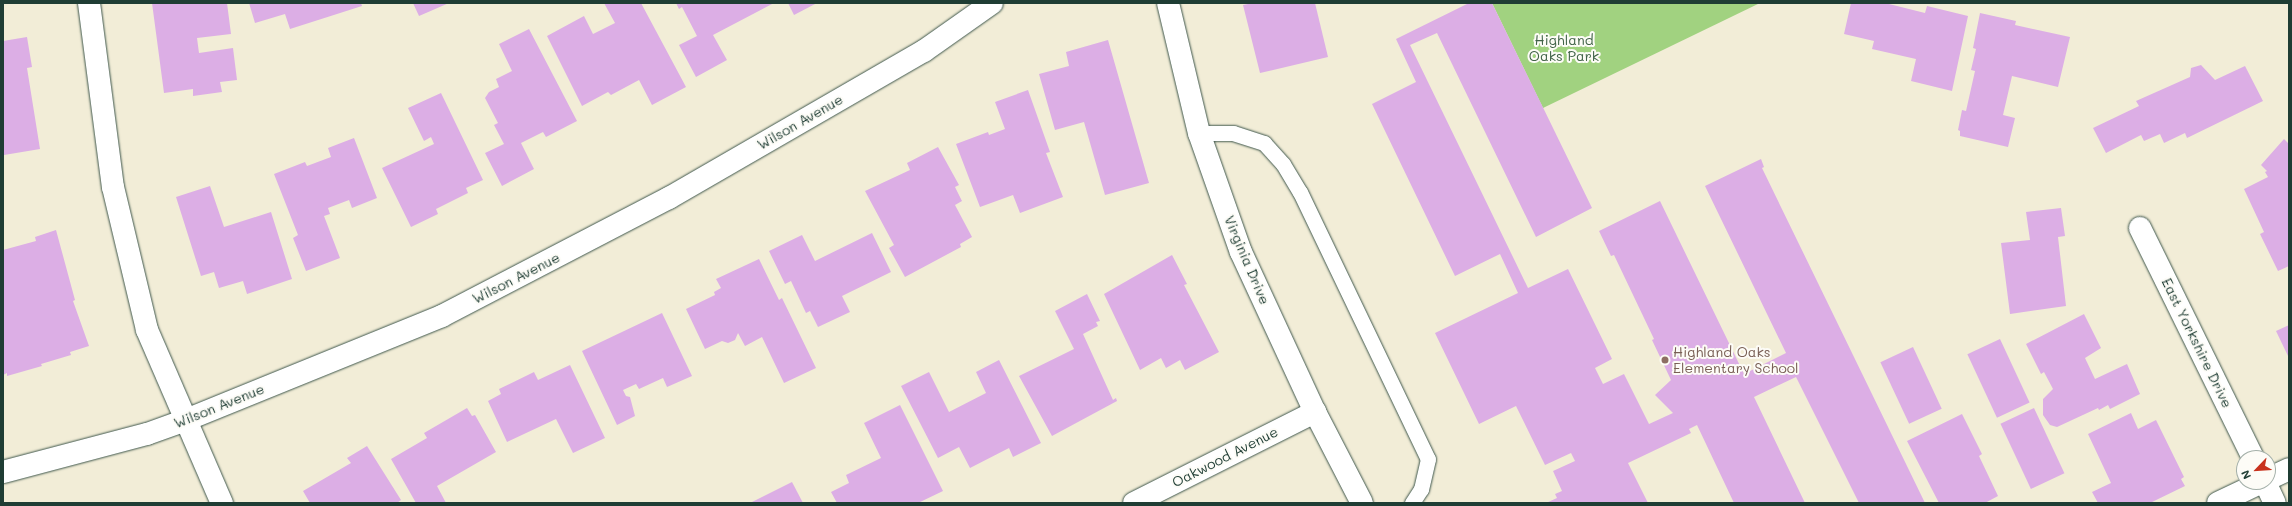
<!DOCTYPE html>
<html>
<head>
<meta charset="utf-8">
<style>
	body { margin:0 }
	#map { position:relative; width:2292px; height:506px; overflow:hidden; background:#f2edd7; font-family:Mali,sans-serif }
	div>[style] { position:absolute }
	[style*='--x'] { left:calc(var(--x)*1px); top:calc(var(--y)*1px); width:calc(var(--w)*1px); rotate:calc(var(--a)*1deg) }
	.green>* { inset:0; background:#a1d280 }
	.building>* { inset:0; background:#dcaee5; transform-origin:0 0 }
	.roads { filter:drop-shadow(0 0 1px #3f574c) drop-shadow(0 0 1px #3f574c) }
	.service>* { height:15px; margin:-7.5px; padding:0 7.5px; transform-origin:7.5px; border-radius:7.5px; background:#fff }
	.minor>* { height:22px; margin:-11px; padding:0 11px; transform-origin:11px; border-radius:11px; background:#fff }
	.tertiary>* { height:22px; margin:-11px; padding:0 11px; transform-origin:11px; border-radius:11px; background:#fff }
	.dots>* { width:11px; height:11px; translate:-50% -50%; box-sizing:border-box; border:2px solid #fdfcf7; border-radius:50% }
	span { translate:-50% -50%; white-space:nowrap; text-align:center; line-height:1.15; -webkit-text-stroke:4px #fdfcf7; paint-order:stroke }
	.park-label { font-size:14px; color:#406247 }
	.street-label { font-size:14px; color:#1f3d34 }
	.education-label { font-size:14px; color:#785e54 }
	.left { translate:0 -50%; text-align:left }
	.frame { position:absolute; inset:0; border:4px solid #1f3d34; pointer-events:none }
	.north { position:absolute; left:2236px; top:450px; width:40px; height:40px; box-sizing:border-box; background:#fdfcf7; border:1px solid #a4b0a9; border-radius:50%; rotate:245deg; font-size:11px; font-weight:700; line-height:16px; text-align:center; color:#1f3d34 }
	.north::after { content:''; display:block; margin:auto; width:14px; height:18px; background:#c8321e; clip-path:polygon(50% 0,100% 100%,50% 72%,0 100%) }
</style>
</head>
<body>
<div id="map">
	<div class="green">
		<div style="clip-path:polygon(1492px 3px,1760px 3px,1543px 108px)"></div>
	</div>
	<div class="building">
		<div style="clip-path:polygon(152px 3px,227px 3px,231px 34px,197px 38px,199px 53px,233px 48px,237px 80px,220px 82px,222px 92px,193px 96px,193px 89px,164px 93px)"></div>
		<div style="clip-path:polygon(249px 3px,361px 3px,362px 6px,290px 29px,285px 14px,255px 23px)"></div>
		<div style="clip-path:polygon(413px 3px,449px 3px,419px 16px)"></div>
		<div style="clip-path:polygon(604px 3px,641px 3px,686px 87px,652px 105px,639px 80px,611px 95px,608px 92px,582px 106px,547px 36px,584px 16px,593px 34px,615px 23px)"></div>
		<div style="clip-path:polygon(676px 3px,774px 3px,713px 35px,727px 60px,696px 77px,679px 45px,697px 36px,682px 7px,679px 9px)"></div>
		<div style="clip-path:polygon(788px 3px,817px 3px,794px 15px)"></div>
		<div style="clip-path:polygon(1253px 3px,1315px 3px,1328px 57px,1260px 73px,1243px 5px)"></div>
		<div style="clip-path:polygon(1469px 3px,1492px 3px,1592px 208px,1536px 237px,1437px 33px,1410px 45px,1528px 288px,1568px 269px,1612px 359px,1595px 368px,1603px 384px,1624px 374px,1649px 424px,1673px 413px,1655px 395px,1671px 380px,1652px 340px,1654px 339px,1614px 255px,1611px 256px,1599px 231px,1660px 201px,1744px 374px,1786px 353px,1705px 186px,1761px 159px,1764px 167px,1762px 168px,1925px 503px,1859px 503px,1796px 377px,1754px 397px,1805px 503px,1734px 503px,1697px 425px,1689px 429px,1691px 433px,1628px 463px,1648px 503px,1546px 503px,1557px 498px,1555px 494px,1562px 491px,1553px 471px,1575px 461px,1571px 453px,1545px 465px,1516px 406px,1479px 424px,1435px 333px,1518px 293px,1500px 254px,1455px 276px,1372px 104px,1416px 82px,1396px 39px)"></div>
		<div style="clip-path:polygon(1851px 3px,1885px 3px,1925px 13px,1927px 6px,1968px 16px,1952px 91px,1911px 81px,1916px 59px,1872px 49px,1874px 41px,1844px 34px)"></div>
		<div style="clip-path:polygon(1980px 13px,2016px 21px,2015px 25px,2070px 37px,2058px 87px,2012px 76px,2003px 115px,2015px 118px,2008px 147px,1960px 136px,1960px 131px,1958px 130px,1962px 110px,1966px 111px,1975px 71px,1971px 70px,1976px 49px,1973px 48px)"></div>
		<div style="clip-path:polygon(529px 29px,577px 121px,546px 137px,543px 132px,521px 143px,534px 169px,502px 186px,485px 153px,504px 144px,494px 125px,498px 123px,485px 98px,489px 92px,499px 87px,496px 79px,512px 71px,499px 44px)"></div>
		<div style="clip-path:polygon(27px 37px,32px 67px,27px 68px,40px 149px,4px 155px,3px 41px)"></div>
		<div style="clip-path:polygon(1108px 40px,1149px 183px,1105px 195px,1084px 122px,1055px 130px,1039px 74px,1069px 66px,1066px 52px)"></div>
		<div style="clip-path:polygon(2201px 65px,2215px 80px,2245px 66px,2263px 101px,2187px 138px,2185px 133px,2164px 143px,2160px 134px,2144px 141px,2141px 135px,2106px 153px,2093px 128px,2139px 106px,2136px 101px,2190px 77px,2191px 68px)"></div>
		<div style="clip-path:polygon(1028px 90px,1050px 152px,1046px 153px,1063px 197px,1020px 213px,1013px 195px,980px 207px,956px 144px,988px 132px,989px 135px,1005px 129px,995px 102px)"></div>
		<div style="clip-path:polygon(441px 93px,483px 180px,466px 188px,468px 193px,436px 209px,438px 214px,411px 227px,382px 168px,434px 144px,431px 137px,424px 141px,408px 108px)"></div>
		<div style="clip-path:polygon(354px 138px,377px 198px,352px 208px,349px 200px,328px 208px,330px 214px,324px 216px,340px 258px,306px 271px,293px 238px,298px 235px,274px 174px,305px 162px,307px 166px,331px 157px,328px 148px)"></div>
		<div style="clip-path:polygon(2284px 139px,2289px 144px,2289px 266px,2278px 271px,2260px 234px,2264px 232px,2244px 189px,2268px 177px,2265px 172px,2267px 171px,2261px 165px)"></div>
		<div style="clip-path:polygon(938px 147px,959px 185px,955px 187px,962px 201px,955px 205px,972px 237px,960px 244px,961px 247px,905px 277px,889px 248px,894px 245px,865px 191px,910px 170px,907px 163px)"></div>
		<div style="clip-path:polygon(210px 186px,224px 227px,271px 212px,292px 279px,247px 294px,243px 281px,219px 288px,214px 272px,201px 276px,176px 197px)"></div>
		<div style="clip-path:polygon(2061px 208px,2065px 236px,2058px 237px,2066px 306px,2010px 314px,2001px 243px,2030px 240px,2026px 212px)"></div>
		<div style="clip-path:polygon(56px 230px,75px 300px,73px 301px,89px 346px,70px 352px,71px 355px,41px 364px,42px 366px,7px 376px,7px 373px,3px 375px,3px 250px,36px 241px,35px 237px)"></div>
		<div style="clip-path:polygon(872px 233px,891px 272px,842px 296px,850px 312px,818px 327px,810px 311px,806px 313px,791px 281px,785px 284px,769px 251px,802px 235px,815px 261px)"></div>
		<div style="clip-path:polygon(1172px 255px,1187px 284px,1184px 285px,1219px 352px,1185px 370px,1180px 360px,1166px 368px,1161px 358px,1140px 370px,1104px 294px)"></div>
		<div style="clip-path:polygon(759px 259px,779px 300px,782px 298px,816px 368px,784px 383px,762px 337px,745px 346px,738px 333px,735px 340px,728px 343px,722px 341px,705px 349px,686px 309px,715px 295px,714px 292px,721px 288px,716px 279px)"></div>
		<div style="clip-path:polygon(1087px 294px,1100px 321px,1096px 322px,1098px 326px,1083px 334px,1113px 400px,1116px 398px,1117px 401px,1052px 436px,1019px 376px,1074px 349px,1055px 311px)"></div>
		<div style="clip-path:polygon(662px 313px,692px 376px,667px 387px,663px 378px,639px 389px,636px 384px,623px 390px,626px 396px,630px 397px,635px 416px,617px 425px,582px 351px)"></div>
		<div style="clip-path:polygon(2084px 314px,2101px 348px,2085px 358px,2095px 379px,2127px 364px,2140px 394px,2110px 409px,2108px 405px,2099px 410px,2098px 408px,2057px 427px,2050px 425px,2043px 415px,2043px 399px,2053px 389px,2044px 372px,2041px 374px,2026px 344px)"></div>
		<div style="clip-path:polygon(2289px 325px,2289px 358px,2276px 331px)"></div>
		<div style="left:2000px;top:339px;width:70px;height:36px;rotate:65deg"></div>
		<div style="left:1913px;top:347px;width:68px;height:36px;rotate:65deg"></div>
		<div style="clip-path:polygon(999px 360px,1041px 443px,1013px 457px,1009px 448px,970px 468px,959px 447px,938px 458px,901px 386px,929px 372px,949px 412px,986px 393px,976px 372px)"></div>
		<div style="clip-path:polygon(570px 365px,605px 438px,573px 453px,556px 419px,507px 442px,488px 401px,501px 394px,499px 389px,534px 372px,538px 380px)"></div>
		<div style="clip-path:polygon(900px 405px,943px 491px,918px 503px,837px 503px,831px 492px,849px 483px,846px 475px,881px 458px,864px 423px)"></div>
		<div style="clip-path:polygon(467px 408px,472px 416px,475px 415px,496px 452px,437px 486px,446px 503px,416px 503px,391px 459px,427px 438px,424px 433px)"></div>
		<div style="left:2034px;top:408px;width:72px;height:37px;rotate:65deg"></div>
		<div style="clip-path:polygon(2131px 413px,2138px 429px,2156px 420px,2184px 477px,2181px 479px,2185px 486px,2150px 503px,2098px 503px,2092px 492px,2111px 483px,2088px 434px)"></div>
		<div style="clip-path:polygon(1962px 414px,1982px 454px,1979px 456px,1998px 496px,1985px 503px,1939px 503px,1907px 441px)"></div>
		<div style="clip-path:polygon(367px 446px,401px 500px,397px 503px,310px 503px,303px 491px,351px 463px,347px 458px)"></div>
		<div style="clip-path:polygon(792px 482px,803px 503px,750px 503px)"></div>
	</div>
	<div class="roads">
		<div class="service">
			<div style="--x:1199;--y:133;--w:34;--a:0"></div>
			<div style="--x:1233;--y:133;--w:33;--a:18"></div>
			<div style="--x:1264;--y:143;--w:28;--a:48"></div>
			<div style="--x:1283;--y:164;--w:33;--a:59"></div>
			<div style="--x:1300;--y:192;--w:296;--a:64.4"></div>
			<div style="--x:1428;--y:459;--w:31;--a:103"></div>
			<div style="--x:1421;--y:489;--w:17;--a:123"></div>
		</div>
		<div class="minor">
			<div style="--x:89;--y:3;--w:186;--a:82.6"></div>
			<div style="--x:113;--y:187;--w:147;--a:76.6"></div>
			<div style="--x:147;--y:330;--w:189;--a:66.6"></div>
			<div style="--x:1168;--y:3;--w:134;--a:76.6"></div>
			<div style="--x:1199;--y:133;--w:126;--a:70.6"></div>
			<div style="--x:1241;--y:252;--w:176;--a:65.2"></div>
			<div style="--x:1315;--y:412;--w:102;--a:62.7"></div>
			<div style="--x:2140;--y:228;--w:256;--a:63.8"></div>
			<div style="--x:3;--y:472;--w:149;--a:-14.8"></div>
			<div style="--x:147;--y:434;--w:41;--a:-19.7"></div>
			<div style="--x:186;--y:420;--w:276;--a:-22.1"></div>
			<div style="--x:442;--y:316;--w:256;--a:-27.5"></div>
			<div style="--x:669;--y:198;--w:294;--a:-30"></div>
			<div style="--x:924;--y:51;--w:83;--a:-35.2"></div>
			<div style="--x:2265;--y:482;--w:23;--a:65"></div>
			<div style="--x:1134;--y:503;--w:203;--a:-26.7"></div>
		</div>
		<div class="tertiary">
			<div style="--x:2268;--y:479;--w:23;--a:-25"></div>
			<div style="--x:2218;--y:503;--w:49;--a:-25.5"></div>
		</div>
	</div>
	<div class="dots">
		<div style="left:1665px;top:360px;background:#8d6e63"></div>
	</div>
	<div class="park-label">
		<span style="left:1564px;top:48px">Highland<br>Oaks Park</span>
	</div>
	<div class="street-label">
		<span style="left:800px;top:122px;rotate:-30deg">Wilson Avenue</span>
		<span style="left:1247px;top:260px;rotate:67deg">Virginia Drive</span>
		<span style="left:516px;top:278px;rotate:-27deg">Wilson Avenue</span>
		<span style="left:2197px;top:343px;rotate:64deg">East Yorkshire Drive</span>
		<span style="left:219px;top:406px;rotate:-22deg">Wilson Avenue</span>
		<span style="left:1225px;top:457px;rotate:-27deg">Oakwood Avenue</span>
	</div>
	<div class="education-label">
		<span class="left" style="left:1673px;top:360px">Highland Oaks<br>Elementary School</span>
	</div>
	<div class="frame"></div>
	<div class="north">N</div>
</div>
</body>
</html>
